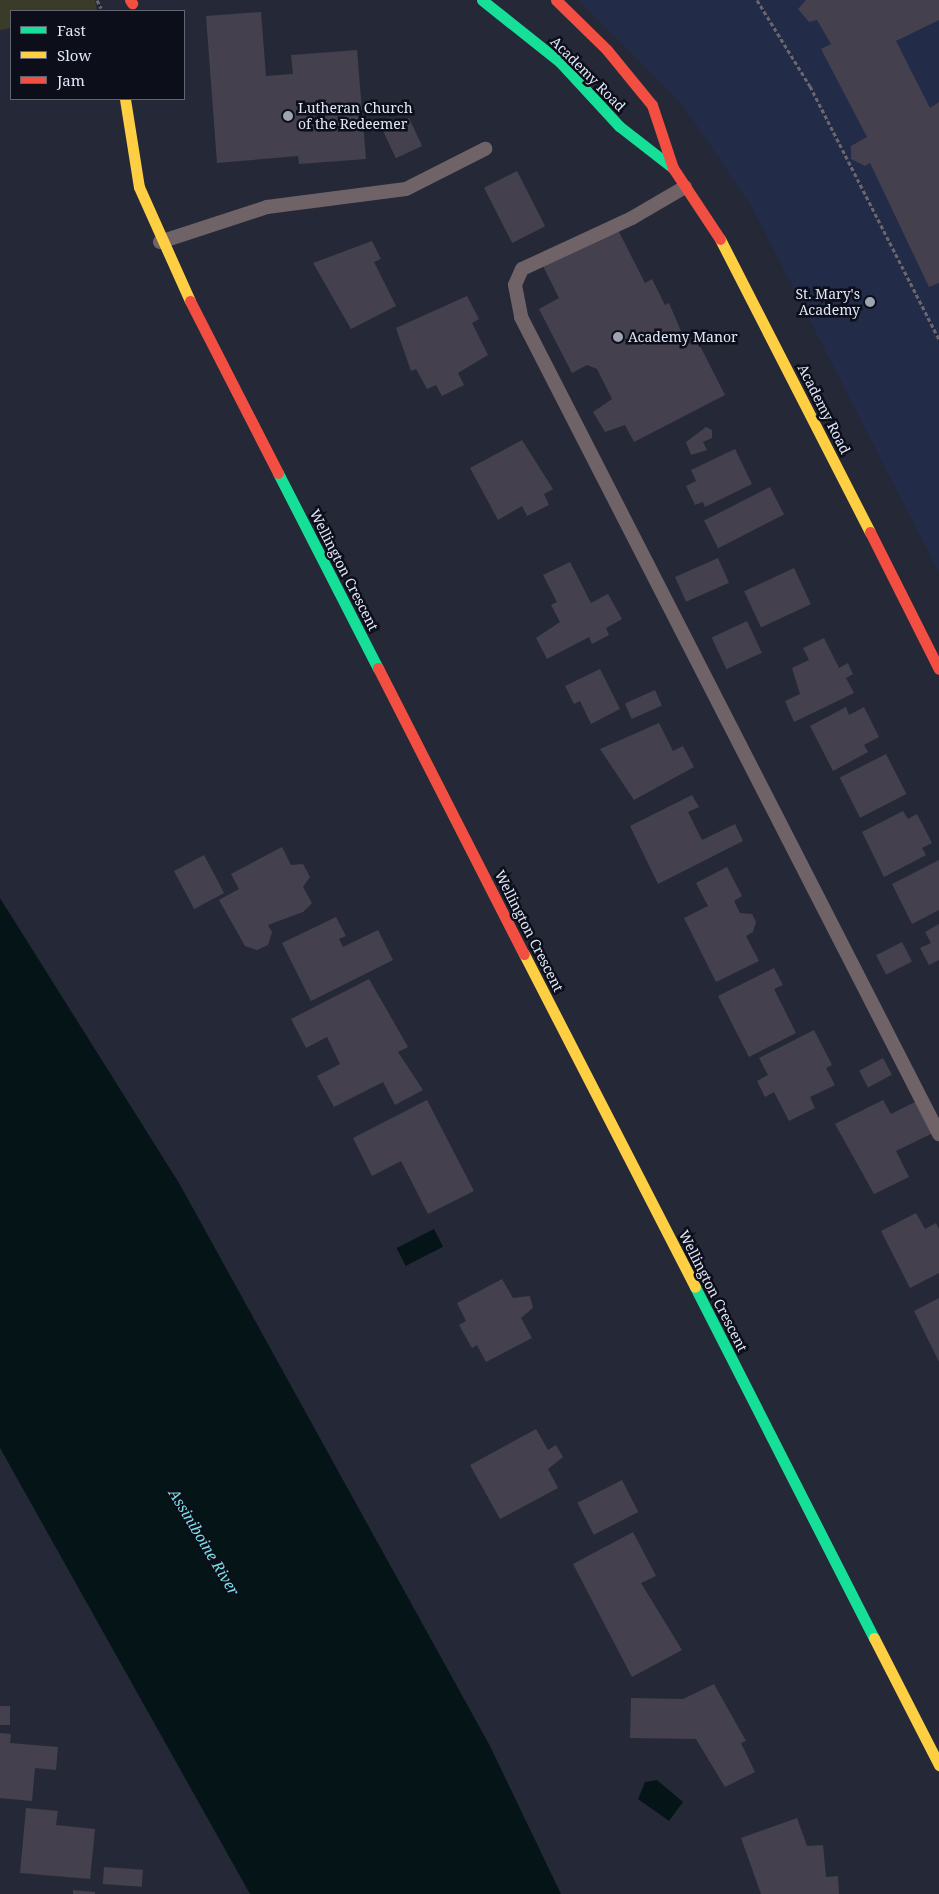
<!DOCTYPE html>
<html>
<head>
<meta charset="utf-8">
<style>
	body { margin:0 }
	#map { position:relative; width:939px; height:1894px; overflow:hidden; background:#252937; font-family:"Noto Serif",serif }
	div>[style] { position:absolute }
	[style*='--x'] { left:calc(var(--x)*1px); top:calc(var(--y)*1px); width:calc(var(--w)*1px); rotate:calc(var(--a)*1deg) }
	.built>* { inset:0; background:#222b47 }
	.green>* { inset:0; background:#3a3c29 }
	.water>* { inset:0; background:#051517; transform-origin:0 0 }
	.building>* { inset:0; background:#44404d; transform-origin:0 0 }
	.path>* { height:3px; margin-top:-1.5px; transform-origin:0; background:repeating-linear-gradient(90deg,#6c666d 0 4px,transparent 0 6.5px) }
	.lane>* { height:14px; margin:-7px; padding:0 7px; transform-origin:7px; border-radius:7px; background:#6f6367 }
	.fast>* { height:11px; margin:-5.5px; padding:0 5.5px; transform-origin:5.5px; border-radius:5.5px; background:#16e098 }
	.slow>* { height:11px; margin:-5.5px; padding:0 5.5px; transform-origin:5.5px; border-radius:5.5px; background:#ffcf43 }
	.jam>* { height:11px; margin:-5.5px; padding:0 5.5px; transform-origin:5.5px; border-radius:5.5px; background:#f24e42 }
	.dots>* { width:14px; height:14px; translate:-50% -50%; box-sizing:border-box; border:2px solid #0c0f1a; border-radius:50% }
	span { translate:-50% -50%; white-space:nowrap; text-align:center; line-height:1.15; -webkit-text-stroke:5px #0c0f1a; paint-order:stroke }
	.street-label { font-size:14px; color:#e1e7f8 }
	.poi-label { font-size:14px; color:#e1e7f8 }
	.left { translate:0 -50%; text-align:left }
	.right { translate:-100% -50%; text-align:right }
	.water-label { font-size:15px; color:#7de0e6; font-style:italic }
	.legend { position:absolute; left:10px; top:10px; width:175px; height:90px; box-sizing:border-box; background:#0c0f1a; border:1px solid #616573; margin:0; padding:6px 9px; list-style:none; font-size:15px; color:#e1e7f8 }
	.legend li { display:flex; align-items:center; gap:10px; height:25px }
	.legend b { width:25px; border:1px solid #616573 }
</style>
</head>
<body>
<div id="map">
	<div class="built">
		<div style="clip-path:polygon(579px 0,939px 0,939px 573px,753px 209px,682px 104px)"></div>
	</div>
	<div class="green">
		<div style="clip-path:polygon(0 0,95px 0,97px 11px,11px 11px,11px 28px,0 30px)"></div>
	</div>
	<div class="water">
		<div style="clip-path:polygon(0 898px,179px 1183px,490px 1746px,561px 1894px,250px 1894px,0 1448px)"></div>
		<div style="left:434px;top:1229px;width:20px;height:42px;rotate:63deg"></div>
		<div style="clip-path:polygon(657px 1780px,683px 1802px,669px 1821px,638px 1799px,645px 1782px)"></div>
	</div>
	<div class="building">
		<div style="clip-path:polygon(806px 0,939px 0,939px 20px,896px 41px,930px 108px,939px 102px,939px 283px,929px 287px,870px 163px,865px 166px,851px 159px,851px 146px,867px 137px,821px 49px,831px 44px,817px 20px,809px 22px,798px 9px)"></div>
		<div style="clip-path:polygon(261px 12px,266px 76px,293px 74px,291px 55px,357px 50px,366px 159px,299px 164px,298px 156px,217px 163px,206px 16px)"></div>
		<div style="left:409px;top:118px;width:31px;height:29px;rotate:65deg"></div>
		<div style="left:517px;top:171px;width:62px;height:37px;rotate:63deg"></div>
		<div style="clip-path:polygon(617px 228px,645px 283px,652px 279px,665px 305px,669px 303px,687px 345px,697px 340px,725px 395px,634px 442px,625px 425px,605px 432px,593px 412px,612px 399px,597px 369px,587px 365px,572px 373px,539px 309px,559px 298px,543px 266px)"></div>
		<div style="clip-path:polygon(372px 241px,381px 259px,374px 262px,396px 306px,351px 329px,313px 263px)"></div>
		<div style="clip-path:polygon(467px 296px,479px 319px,472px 323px,488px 355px,458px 373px,464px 385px,442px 396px,436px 385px,427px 389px,416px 369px,411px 371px,396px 328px)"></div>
		<div style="clip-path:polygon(706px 427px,712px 430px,712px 438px,703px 442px,707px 450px,691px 455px,686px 442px)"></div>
		<div style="clip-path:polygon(522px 440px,553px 489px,544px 494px,549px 505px,527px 516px,522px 506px,498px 520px,470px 468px)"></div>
		<div style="clip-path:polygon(735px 449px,752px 484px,705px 507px,703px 502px,695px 505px,686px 486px,696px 481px,691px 470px)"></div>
		<div style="left:770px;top:487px;width:31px;height:74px;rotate:63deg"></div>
		<div style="left:718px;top:558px;width:27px;height:47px;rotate:66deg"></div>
		<div style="clip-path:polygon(570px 562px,591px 603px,608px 594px,622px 619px,606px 628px,609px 635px,592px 644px,589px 637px,547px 659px,536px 638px,560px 622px,551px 605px,557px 602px,543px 575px)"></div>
		<div style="left:794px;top:568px;width:40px;height:55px;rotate:65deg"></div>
		<div style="left:747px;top:621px;width:35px;height:39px;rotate:65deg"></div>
		<div style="clip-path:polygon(824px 638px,839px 668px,848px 663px,853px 674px,846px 678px,854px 693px,794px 722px,785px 701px,800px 694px,792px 668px,809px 660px,803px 648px)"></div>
		<div style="clip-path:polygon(600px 669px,620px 709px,591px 724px,580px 701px,574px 704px,565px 686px)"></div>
		<div style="left:655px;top:690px;width:17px;height:33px;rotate:66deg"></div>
		<div style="clip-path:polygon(846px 707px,849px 715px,864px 707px,879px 737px,864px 745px,868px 752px,833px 771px,810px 726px)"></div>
		<div style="clip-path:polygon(659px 723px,673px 751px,683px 746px,694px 767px,634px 800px,600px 749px)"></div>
		<div style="left:886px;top:754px;width:45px;height:52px;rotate:63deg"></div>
		<div style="clip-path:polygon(692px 795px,699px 807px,688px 812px,702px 840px,735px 824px,743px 841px,658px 884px,630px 826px)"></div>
		<div style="clip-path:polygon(903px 811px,908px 819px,917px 814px,932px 843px,922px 848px,926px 855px,884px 877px,862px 832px)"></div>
		<div style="clip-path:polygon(282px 847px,291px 865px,303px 864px,310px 877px,303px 887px,312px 903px,303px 912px,268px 925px,272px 932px,268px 945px,257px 950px,245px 946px,219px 900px,239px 889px,231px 874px)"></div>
		<div style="left:204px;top:855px;width:43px;height:34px;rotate:62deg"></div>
		<div style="clip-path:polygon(939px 860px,939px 910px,912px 924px,892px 884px)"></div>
		<div style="clip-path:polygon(727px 867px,742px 896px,734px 901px,740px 913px,752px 914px,756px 922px,753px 932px,746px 936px,759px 961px,716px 982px,684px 918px,708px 906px,696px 883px)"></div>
		<div style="clip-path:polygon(336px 917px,346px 936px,339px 939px,343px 947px,378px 930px,393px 960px,311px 1001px,282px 943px)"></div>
		<div style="clip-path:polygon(939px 924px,939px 960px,929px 965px,920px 948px,931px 943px,925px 932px)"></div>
		<div style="left:902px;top:942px;width:22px;height:29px;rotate:63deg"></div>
		<div style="clip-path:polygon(774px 968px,783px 985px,774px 989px,796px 1033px,749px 1057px,718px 996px)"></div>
		<div style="clip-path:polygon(369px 979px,408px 1047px,398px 1052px,423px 1090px,395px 1105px,383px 1082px,334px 1107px,317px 1076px,340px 1064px,327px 1037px,306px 1048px,291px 1019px)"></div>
		<div style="clip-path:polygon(814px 1030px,832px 1065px,826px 1068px,835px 1085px,810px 1097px,815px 1108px,789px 1121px,774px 1092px,765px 1097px,757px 1081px,768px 1075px,759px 1058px)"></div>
		<div style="left:883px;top:1058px;width:19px;height:27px;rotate:62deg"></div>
		<div style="clip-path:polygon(427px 1100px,474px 1191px,428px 1214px,401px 1161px,372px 1176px,353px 1138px)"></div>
		<div style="clip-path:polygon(883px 1100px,891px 1114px,919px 1100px,935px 1132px,896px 1151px,909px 1177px,874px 1194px,835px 1124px)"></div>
		<div style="clip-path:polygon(916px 1213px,925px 1229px,936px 1223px,939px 1229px,939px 1273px,910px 1288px,881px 1231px)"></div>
		<div style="clip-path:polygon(502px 1279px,513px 1298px,530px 1296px,533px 1308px,521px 1318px,532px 1338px,486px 1362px,477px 1345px,472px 1348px,459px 1325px,466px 1321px,457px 1303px)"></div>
		<div style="clip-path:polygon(939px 1298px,939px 1362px,914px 1311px)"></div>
		<div style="clip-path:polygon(536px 1429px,548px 1450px,556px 1445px,563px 1457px,548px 1469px,558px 1488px,500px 1519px,470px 1465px)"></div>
		<div style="left:622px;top:1480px;width:36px;height:50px;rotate:63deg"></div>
		<div style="clip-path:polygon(633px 1532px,656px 1576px,641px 1583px,682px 1650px,632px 1677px,573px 1564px)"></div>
		<div style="clip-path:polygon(714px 1684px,746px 1741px,741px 1743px,755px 1772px,725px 1787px,696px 1739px,630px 1738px,631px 1698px,683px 1699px)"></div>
		<div style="left:0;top:1706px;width:10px;height:19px"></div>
		<div style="clip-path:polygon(0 1733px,11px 1734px,10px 1743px,58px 1747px,56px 1770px,35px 1768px,32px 1801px,0 1798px)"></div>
		<div style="clip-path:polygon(26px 1808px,58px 1811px,56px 1825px,95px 1829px,90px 1879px,20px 1873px)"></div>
		<div style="clip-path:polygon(797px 1818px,807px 1846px,823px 1845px,826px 1877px,838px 1876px,839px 1894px,761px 1894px,741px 1838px)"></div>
		<div style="left:104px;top:1867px;width:39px;height:17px;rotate:4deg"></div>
		<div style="clip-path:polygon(73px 1890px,95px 1892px,95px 1894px,73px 1894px)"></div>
	</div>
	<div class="path">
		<div style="--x:97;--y:0;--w:9;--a:63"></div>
		<div style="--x:757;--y:0;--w:101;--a:58.4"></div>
		<div style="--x:810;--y:86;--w:284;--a:63"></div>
	</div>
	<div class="lane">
		<div style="--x:685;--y:187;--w:61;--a:149.7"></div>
		<div style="--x:632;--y:218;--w:121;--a:155.1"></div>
		<div style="--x:522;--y:269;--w:17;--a:114"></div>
		<div style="--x:515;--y:285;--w:33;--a:79"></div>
		<div style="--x:521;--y:317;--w:918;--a:62.9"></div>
		<div style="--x:160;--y:242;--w:113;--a:-18.1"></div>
		<div style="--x:267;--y:207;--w:140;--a:-7.4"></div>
		<div style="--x:406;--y:189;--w:89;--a:-26.9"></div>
	</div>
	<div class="fast">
		<div style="--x:482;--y:0;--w:100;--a:38.5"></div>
		<div style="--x:560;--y:62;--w:87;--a:47.3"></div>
		<div style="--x:619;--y:126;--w:68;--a:37.9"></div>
		<div style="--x:278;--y:473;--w:219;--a:62.9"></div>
		<div style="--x:695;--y:1287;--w:394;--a:63"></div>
	</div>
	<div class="slow">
		<div style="--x:125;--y:99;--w:89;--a:81"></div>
		<div style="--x:139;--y:187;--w:125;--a:65.9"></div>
		<div style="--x:720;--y:239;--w:329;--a:62.9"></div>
		<div style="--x:524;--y:954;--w:374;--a:62.8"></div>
		<div style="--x:874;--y:1638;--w:143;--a:62.9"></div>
	</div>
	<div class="jam">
		<div style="--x:130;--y:0;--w:4;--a:56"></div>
		<div style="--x:556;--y:0;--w:71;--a:44.4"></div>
		<div style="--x:607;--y:50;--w:71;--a:50.7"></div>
		<div style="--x:652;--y:105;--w:66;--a:71.6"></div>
		<div style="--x:673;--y:168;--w:85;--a:56.5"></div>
		<div style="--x:190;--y:301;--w:193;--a:62.9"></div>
		<div style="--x:870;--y:532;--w:153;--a:63.3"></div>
		<div style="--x:378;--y:668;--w:321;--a:63"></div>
	</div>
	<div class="dots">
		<div style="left:288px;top:116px;background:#9fa4b4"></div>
		<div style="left:870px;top:302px;background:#9fa4b4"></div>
		<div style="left:618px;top:337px;background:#9fa4b4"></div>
	</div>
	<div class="street-label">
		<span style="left:588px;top:74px;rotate:45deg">Academy Road</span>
		<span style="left:824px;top:409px;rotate:63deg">Academy Road</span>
		<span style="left:344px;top:570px;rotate:63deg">Wellington Crescent</span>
		<span style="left:529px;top:931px;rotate:63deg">Wellington Crescent</span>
		<span style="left:713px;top:1291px;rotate:63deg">Wellington Crescent</span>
	</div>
	<div class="poi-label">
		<span class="left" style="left:298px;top:116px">Lutheran Church<br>of the Redeemer</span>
		<span class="right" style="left:860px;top:302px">St. Mary's<br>Academy</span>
		<span class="left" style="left:628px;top:337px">Academy Manor</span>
	</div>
	<div class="water-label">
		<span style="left:204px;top:1542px;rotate:59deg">Assiniboine River</span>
	</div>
	<ul class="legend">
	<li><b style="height:6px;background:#16e098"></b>Fast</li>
	<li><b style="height:6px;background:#ffcf43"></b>Slow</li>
	<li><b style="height:6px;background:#f24e42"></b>Jam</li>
	</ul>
</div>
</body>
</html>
